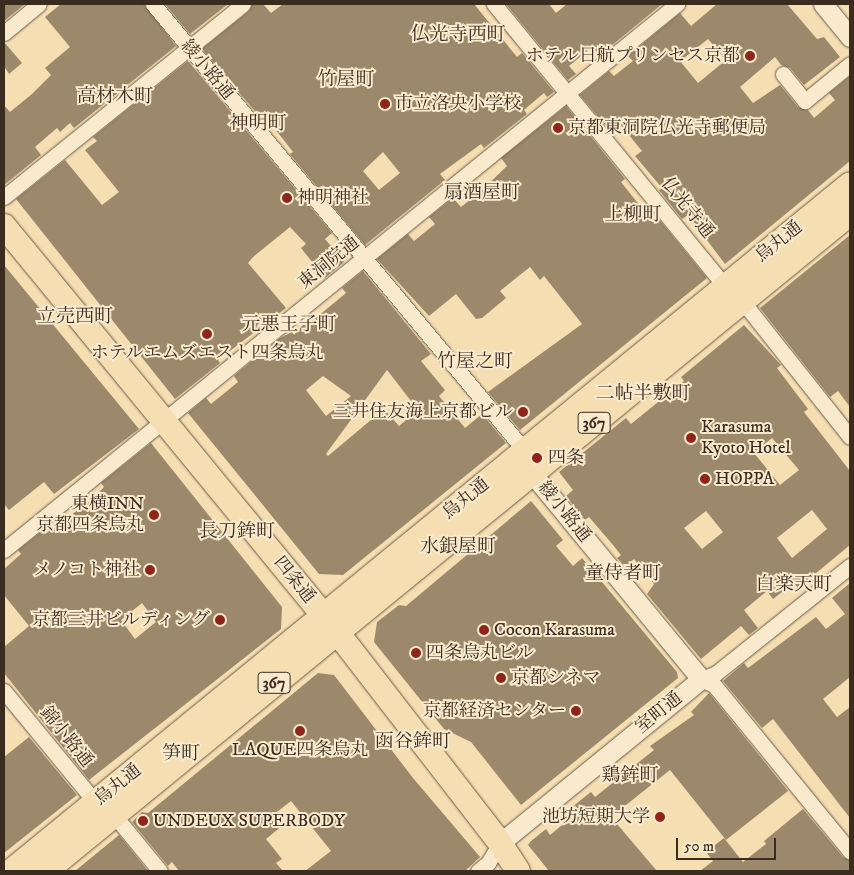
<!DOCTYPE html>
<html>
<head>
<meta charset="utf-8">
<style>
	body { margin:0 }
	#map { position:relative; width:854px; height:875px; overflow:hidden; background:#f6deb3; font-family:"IM FELL DW Pica","Noto Serif JP",serif }
	div>[style] { position:absolute }
	[style*='--x'] { left:calc(var(--x)*1px); top:calc(var(--y)*1px); width:calc(var(--w)*1px); rotate:calc(var(--a)*1deg) }
	.building>* { inset:0; background:#9c896c }
	.roads { filter:drop-shadow(0 0 1px #6a5845) drop-shadow(0 0 1px #6a5845) }
	.minor>* { height:15px; margin:-7.5px; padding:0 7.5px; transform-origin:7.5px; border-radius:7.5px; background:#f9eace }
	.tertiary>* { height:19px; margin:-9.5px; padding:0 9.5px; transform-origin:9.5px; border-radius:9.5px; background:#f9eace }
	.primary>* { height:24px; margin:-12px; padding:0 12px; transform-origin:12px; border-radius:12px; background:#f6deb3 }
	.trunk>* { height:25px; margin:-12.5px; padding:0 12.5px; transform-origin:12.5px; border-radius:12.5px; background:#f6deb3 }
	.dots>* { width:14px; height:14px; translate:-50% -50%; box-sizing:border-box; border:2px solid #f9eace; border-radius:50% }
	span { translate:-50% -50%; white-space:nowrap; text-align:center; line-height:1.15; -webkit-text-stroke:4px #f9eace; paint-order:stroke }
	.shield-label span { padding:1px 4px; background:#f9eace; border:1px solid; border-radius:4px; -webkit-text-stroke-width:0 }
	.shield-label { font-size:16px; color:#3b2c20; font-weight:700 }
	.poi-label { font-size:18px; color:#3b2c20 }
	.right { translate:-100% -50%; text-align:right }
	.left { translate:0 -50%; text-align:left }
	.street-label { font-size:18px; color:#3b2c20 }
	.neighbourhood-label { font-size:19px; color:#3b2c20 }
	.frame { position:absolute; inset:0; border:5px solid #3b2c20; pointer-events:none }
	.scale { position:absolute; left:676px; top:838px; width:100px; height:22px; box-sizing:border-box; border:2px solid #3b2c20; border-top:0; padding-left:6px; font-size:15px; line-height:18px; white-space:nowrap; color:#3b2c20; -webkit-text-stroke:4px #f9eace; paint-order:stroke }
</style>
</head>
<body>
<div id="map">
	<div class="building">
		<div style="clip-path:polygon(4px 4px,25px 4px,4px 21px)"></div>
		<div style="clip-path:polygon(61px 4px,144px 4px,176px 46px,74px 128px,70px 123px,60px 132px,57px 128px,35px 147px,41px 155px,4px 185px,4px 105px,10px 112px,32px 94px,51px 75px,45px 68px,70px 47px,45px 17px)"></div>
		<div style="clip-path:polygon(165px 4px,228px 4px,190px 34px)"></div>
		<div style="clip-path:polygon(evenodd,252px 4px,263px 4px,271px 13px,283px 4px,474px 4px,517px 57px,522px 53px,554px 92px,547px 97px,544px 93px,524px 110px,527px 114px,484px 148px,481px 144px,440px 174px,445px 180px,365px 245px,290px 154px,293px 152px,272px 125px,254px 110px,202px 49px,249px 11px,252px 4px,383px 152px,400px 173px,379px 190px,363px 171px,383px 152px)"></div>
		<div style="clip-path:polygon(506px 4px,549px 4px,556px 13px,567px 4px,662px 4px,600px 55px,592px 47px,569px 66px,576px 74px,568px 80px)"></div>
		<div style="clip-path:polygon(evenodd,717px 4px,787px 4px,817px 39px,824px 37px,840px 57px,804px 85px,790px 68px,781px 65px,775px 57px,740px 87px,753px 103px,780px 85px,798px 107px,808px 110px,814px 118px,835px 100px,829px 93px,850px 76px,850px 161px,725px 264px,688px 215px,682px 219px,659px 190px,662px 188px,635px 156px,642px 151px,620px 124px,610px 131px,580px 95px,609px 71px,614px 76px,633px 61px,628px 56px,680px 13px,691px 26px,717px 4px,708px 39px,726px 60px,698px 83px,680px 61px,708px 39px)"></div>
		<div style="clip-path:polygon(4px 42px,22px 63px,9px 74px,4px 66px)"></div>
		<div style="clip-path:polygon(188px 61px,332px 233px,325px 239px,344px 262px,325px 278px,301px 248px,306px 244px,290px 227px,253px 257px,248px 263px,286px 308px,218px 360px,220px 363px,175px 399px,16px 199px,65px 160px,102px 205px,119px 192px,85px 150px,97px 141px,93px 137px)"></div>
		<div style="clip-path:polygon(566px 106px,625px 179px,621px 182px,652px 221px,657px 217px,707px 278px,520px 430px,488px 392px,582px 324px,544px 276px,540px 280px,530px 267px,500px 291px,506px 298px,482px 318px,476px 319px,456px 294px,429px 316px,377px 259px,408px 234px,414px 241px,435px 224px,429px 217px,453px 198px,461px 207px,480px 192px,507px 166px,501px 158px)"></div>
		<div style="clip-path:polygon(850px 235px,850px 407px,838px 391px,830px 397px,760px 308px)"></div>
		<div style="clip-path:polygon(4px 265px,139px 429px,54px 494px,44px 482px,9px 510px,4px 504px)"></div>
		<div style="clip-path:polygon(evenodd,363px 271px,431px 354px,421px 361px,445px 390px,439px 396px,465px 428px,482px 414px,506px 443px,343px 575px,319px 574px,188px 413px,206px 398px,211px 404px,238px 382px,234px 376px,280px 338px,292px 332px,294px 335px,311px 316px,317px 317px,346px 293px,342px 288px,363px 271px,387px 370px,418px 410px,399px 426px,384px 409px,328px 456px,326px 454px,387px 370px,363px 271px,323px 376px,351px 396px,326px 416px,306px 390px,323px 376px)"></div>
		<div style="clip-path:polygon(evenodd,744px 325px,781px 365px,777px 368px,808px 409px,804px 412px,850px 471px,850px 545px,798px 588px,794px 583px,773px 599px,767px 591px,744px 610px,758px 628px,749px 635px,741px 626px,701px 659px,647px 594px,654px 584px,634px 559px,625px 567px,617px 558px,621px 555px,613px 545px,589px 517px,585px 520px,566px 496px,573px 490px,559px 472px,626px 418px,631px 424px,684px 381px,681px 377px,744px 325px,772px 438px,799px 470px,780px 485px,754px 453px,772px 438px,744px 325px,812px 510px,827px 529px,792px 558px,777px 538px,812px 510px,744px 325px,706px 511px,723px 532px,702px 549px,684px 528px,706px 511px)"></div>
		<div style="clip-path:polygon(evenodd,151px 443px,282px 607px,281px 629px,89px 780px,4px 673px,4px 647px,29px 626px,4px 595px,4px 569px,21px 554px,18px 550px,42px 531px,45px 534px,93px 499px,104px 487px,101px 483px,151px 443px,142px 603px,156px 622px,135px 639px,121px 620px,142px 603px)"></div>
		<div style="clip-path:polygon(531px 501px,563px 540px,556px 546px,573px 566px,582px 558px,677px 672px,678px 678px,521px 805px,471px 742px,444px 729px,374px 642px,377px 622px,399px 605px,406px 606px)"></div>
		<div style="clip-path:polygon(850px 583px,850px 677px,823px 699px,837px 717px,850px 707px,850px 818px,773px 719px,762px 728px,723px 681px,744px 663px,748px 668px,816px 617px,826px 629px,845px 614px,832px 598px)"></div>
		<div style="clip-path:polygon(318px 673px,334px 675px,413px 778px,480px 857px,465px 871px,305px 871px,331px 851px,291px 801px,273px 815px,282px 826px,266px 839px,282px 859px,276px 863px,283px 871px,179px 871px,172px 862px,168px 866px,132px 822px,142px 812px,148px 813px)"></div>
		<div style="clip-path:polygon(709px 693px,788px 791px,726px 840px,670px 770px,611px 817px,657px 871px,549px 871px,528px 845px,531px 841px,546px 829px,550px 835px,572px 817px,567px 811px,591px 792px,595px 797px,654px 750px,650px 746px,694px 715px,691px 712px)"></div>
		<div style="clip-path:polygon(29px 737px,77px 795px,4px 853px,4px 757px)"></div>
		<div style="clip-path:polygon(803px 809px,843px 857px,850px 860px,850px 871px,700px 871px,713px 861px,706px 852px,724px 838px,743px 862px,766px 844px,764px 841px)"></div>
		<div style="clip-path:polygon(119px 835px,148px 871px,75px 871px)"></div>
	</div>
	<div class="roads">
		<div class="minor">
			<div style="--x:153;--y:4;--w:582;--a:50.23"></div>
			<div style="--x:494;--y:4;--w:365;--a:50.7"></div>
			<div style="--x:725;--y:286;--w:24;--a:42"></div>
			<div style="--x:743;--y:302;--w:172;--a:51.6"></div>
			<div style="--x:4;--y:33;--w:45;--a:-39.6"></div>
			<div style="--x:783;--y:74;--w:35;--a:51"></div>
			<div style="--x:805;--y:101;--w:58;--a:-39.4"></div>
			<div style="--x:4;--y:197;--w:307;--a:-38.9"></div>
			<div style="--x:4;--y:550;--w:867;--a:-39.05"></div>
			<div style="--x:701;--y:679;--w:14;--a:25"></div>
			<div style="--x:714;--y:685;--w:215;--a:50.7"></div>
			<div style="--x:701;--y:679;--w:15;--a:-20"></div>
			<div style="--x:715;--y:674;--w:173;--a:-38.7"></div>
			<div style="--x:4;--y:691;--w:145;--a:50.6"></div>
			<div style="--x:96;--y:803;--w:22;--a:34"></div>
			<div style="--x:114;--y:815;--w:72;--a:50.6"></div>
			<div style="--x:478;--y:871;--w:13;--a:-39"></div>
			<div style="--x:488;--y:863;--w:23;--a:-59"></div>
		</div>
		<div class="tertiary">
			<div style="--x:823;--y:4;--w:43;--a:50.7"></div>
			<div style="--x:500;--y:843;--w:259;--a:-39.2"></div>
			<div style="--x:701;--y:679;--w:266;--a:-129.4"></div>
			<div style="--x:532;--y:473;--w:15;--a:-106"></div>
		</div>
		<div class="primary">
			<div style="--x:4;--y:226;--w:525;--a:50.64"></div>
			<div style="--x:337;--y:632;--w:267;--a:52.3"></div>
			<div style="--x:500;--y:843;--w:33;--a:57"></div>
		</div>
		<div class="trunk">
			<div style="--x:11;--y:871;--w:1084;--a:-39.31"></div>
			<div style="--x:44;--y:871;--w:1041;--a:-39.27"></div>
		</div>
	</div>
	<div class="dots">
		<div style="left:750px;top:56px;background:#8f2418"></div>
		<div style="left:385px;top:104px;background:#8f2418"></div>
		<div style="left:558px;top:128px;background:#8f2418"></div>
		<div style="left:287px;top:198px;background:#8f2418"></div>
		<div style="left:207px;top:334px;background:#8f2418"></div>
		<div style="left:523px;top:412px;background:#8f2418"></div>
		<div style="left:691px;top:438px;background:#8f2418"></div>
		<div style="left:537px;top:458px;background:#8f2418"></div>
		<div style="left:705px;top:479px;background:#8f2418"></div>
		<div style="left:154px;top:515px;background:#8f2418"></div>
		<div style="left:150px;top:570px;background:#8f2418"></div>
		<div style="left:220px;top:620px;background:#8f2418"></div>
		<div style="left:484px;top:630px;background:#8f2418"></div>
		<div style="left:416px;top:653px;background:#8f2418"></div>
		<div style="left:501px;top:678px;background:#8f2418"></div>
		<div style="left:576px;top:711px;background:#8f2418"></div>
		<div style="left:300px;top:731px;background:#8f2418"></div>
		<div style="left:660px;top:817px;background:#8f2418"></div>
		<div style="left:143px;top:821px;background:#8f2418"></div>
	</div>
	<div class="shield-label">
		<span style="left:594px;top:423px">367</span>
		<span style="left:274px;top:683px">367</span>
	</div>
	<div class="poi-label">
		<span class="right" style="left:740px;top:56px">ホテル日航プリンセス京都</span>
		<span class="left" style="left:395px;top:104px">市立洛央小学校</span>
		<span class="left" style="left:568px;top:128px">京都東洞院仏光寺郵便局</span>
		<span class="left" style="left:297px;top:198px">神明神社</span>
		<span style="left:207px;top:353px">ホテルエムズエスト四条烏丸</span>
		<span class="right" style="left:513px;top:412px">三井住友海上京都ビル</span>
		<span class="left" style="left:701px;top:438px">Karasuma<br>Kyoto Hotel</span>
		<span class="left" style="left:548px;top:458px">四条</span>
		<span class="left" style="left:715px;top:479px">HOPPA</span>
		<span class="right" style="left:144px;top:515px">東横INN<br>京都四条烏丸</span>
		<span class="right" style="left:140px;top:570px">メノコト神社</span>
		<span class="right" style="left:210px;top:620px">京都三井ビルディング</span>
		<span class="left" style="left:494px;top:630px">Cocon Karasuma</span>
		<span class="left" style="left:426px;top:653px">四条烏丸ビル</span>
		<span class="left" style="left:511px;top:678px">京都シネマ</span>
		<span class="right" style="left:566px;top:711px">京都経済センター</span>
		<span style="left:300px;top:750px">LAQUE四条烏丸</span>
		<span class="right" style="left:650px;top:817px">池坊短期大学</span>
		<span class="left" style="left:153px;top:821px">UNDEUX SUPERBODY</span>
	</div>
	<div class="street-label">
		<span style="left:207px;top:70px;rotate:50deg">綾小路通</span>
		<span style="left:687px;top:208px;rotate:51deg">仏光寺通</span>
		<span style="left:779px;top:242px;rotate:-39deg">烏丸通</span>
		<span style="left:329px;top:263px;rotate:-39deg">東洞院通</span>
		<span style="left:466px;top:499px;rotate:-39deg">烏丸通</span>
		<span style="left:564px;top:512px;rotate:51deg">綾小路通</span>
		<span style="left:294px;top:580px;rotate:51deg">四条通</span>
		<span style="left:659px;top:713px;rotate:-39deg">室町通</span>
		<span style="left:66px;top:737px;rotate:51deg">錦小路通</span>
		<span style="left:118px;top:785px;rotate:-39deg">烏丸通</span>
	</div>
	<div class="neighbourhood-label">
		<span style="left:458px;top:35px">仏光寺西町</span>
		<span style="left:346px;top:80px">竹屋町</span>
		<span style="left:115px;top:97px">高材木町</span>
		<span style="left:258px;top:124px">神明町</span>
		<span style="left:482px;top:193px">扇酒屋町</span>
		<span style="left:633px;top:215px">上柳町</span>
		<span style="left:75px;top:317px">立売西町</span>
		<span style="left:289px;top:325px">元悪王子町</span>
		<span style="left:475px;top:362px">竹屋之町</span>
		<span style="left:643px;top:394px">二帖半敷町</span>
		<span style="left:237px;top:532px">長刀鉾町</span>
		<span style="left:458px;top:547px">水銀屋町</span>
		<span style="left:623px;top:574px">童侍者町</span>
		<span style="left:794px;top:585px">白楽天町</span>
		<span style="left:413px;top:742px">函谷鉾町</span>
		<span style="left:181px;top:754px">笋町</span>
		<span style="left:630px;top:776px">鶏鉾町</span>
	</div>
	<div class="frame"></div>
	<div class="scale">50 m</div>
</div>
</body>
</html>
